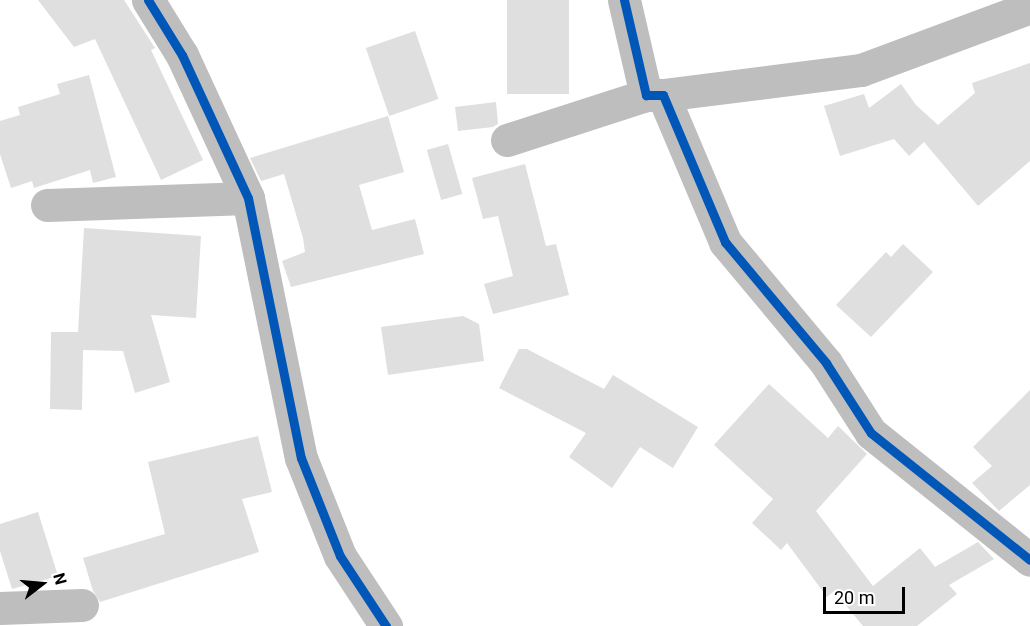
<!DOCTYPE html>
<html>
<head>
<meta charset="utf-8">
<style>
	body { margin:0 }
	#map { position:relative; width:1030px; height:626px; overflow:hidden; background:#fff; font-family:Roboto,sans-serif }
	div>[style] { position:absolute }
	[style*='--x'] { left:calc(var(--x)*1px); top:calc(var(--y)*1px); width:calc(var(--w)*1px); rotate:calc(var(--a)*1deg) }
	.building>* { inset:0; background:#dfdfdf; transform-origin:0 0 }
	.minor>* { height:33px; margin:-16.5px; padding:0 16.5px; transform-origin:16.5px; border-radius:16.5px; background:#bebebe }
	.cycleway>* { height:9px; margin:-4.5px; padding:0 4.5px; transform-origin:4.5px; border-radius:4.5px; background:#0057b8 }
	span { translate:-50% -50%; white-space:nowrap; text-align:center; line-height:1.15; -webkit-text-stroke:6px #fff; paint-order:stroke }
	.north { position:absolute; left:12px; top:554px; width:60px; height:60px; -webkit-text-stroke:4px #fff; paint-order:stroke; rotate:74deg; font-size:16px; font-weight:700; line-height:24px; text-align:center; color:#000 }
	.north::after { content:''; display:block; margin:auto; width:21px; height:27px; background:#000; clip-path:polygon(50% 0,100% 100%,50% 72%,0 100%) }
	.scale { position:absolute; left:823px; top:587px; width:82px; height:27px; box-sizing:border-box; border:3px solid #000; border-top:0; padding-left:8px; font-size:18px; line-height:21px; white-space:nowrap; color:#000; -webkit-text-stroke:4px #fff; paint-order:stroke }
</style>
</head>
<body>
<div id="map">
	<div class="building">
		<div style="clip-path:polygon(38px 0,124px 0,155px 48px,151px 50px,203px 160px,161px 180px,95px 39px,74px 47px)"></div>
		<div style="left:507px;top:0;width:62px;height:94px"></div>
		<div style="left:415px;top:31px;width:72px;height:52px;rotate:71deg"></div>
		<div style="clip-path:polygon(1030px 63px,1030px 161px,978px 206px,924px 142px,909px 156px,894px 139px,840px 156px,824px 106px,864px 94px,869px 108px,901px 84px,916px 105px,938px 125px,975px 93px,972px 83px)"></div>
		<div style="clip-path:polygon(89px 75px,116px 177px,93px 183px,90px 170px,34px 188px,32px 181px,11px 188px,0 154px,0 121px,20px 115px,18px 107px,60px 94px,57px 84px)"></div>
		<div style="clip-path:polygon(496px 102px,498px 124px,493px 127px,458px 131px,455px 107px)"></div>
		<div style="clip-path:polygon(388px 116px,404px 172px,359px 185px,372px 230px,415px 219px,424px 254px,291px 287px,282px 261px,305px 252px,303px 238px,284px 174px,261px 181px,250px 158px)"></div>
		<div style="left:448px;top:144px;width:52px;height:22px;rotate:74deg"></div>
		<div style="clip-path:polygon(525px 164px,546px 246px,556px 244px,569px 295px,493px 314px,484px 284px,513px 276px,498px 216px,483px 219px,472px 178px)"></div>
		<div style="clip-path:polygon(84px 228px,201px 236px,196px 318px,151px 315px,170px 382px,135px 393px,123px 351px,83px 350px,82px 410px,50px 409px,51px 332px,78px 332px)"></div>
		<div style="clip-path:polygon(903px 244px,933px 272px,871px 337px,836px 305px,886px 252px,891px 257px)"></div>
		<div style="clip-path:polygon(463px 316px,479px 324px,484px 361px,388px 375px,381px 327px)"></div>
		<div style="clip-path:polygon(519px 349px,527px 349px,604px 389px,613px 375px,698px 427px,673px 468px,640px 447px,612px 488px,569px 457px,586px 433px,499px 388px)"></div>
		<div style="clip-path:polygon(769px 384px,828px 438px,838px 426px,867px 454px,816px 511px,873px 586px,920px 548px,935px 567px,978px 542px,994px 559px,949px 585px,957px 594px,917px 626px,863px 626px,834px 591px,827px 597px,787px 543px,781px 550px,752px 523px,773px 499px,714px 445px)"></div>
		<div style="clip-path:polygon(1030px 390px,1030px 485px,999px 511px,972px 483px,992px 466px,973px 447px)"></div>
		<div style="clip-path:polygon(258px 436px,272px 492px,242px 499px,259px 552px,100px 602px,93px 591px,83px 558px,165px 534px,148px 462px)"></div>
		<div style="clip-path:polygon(38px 512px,58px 576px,12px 589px,0 551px,0 524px)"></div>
	</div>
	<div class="minor">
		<div style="--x:148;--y:0;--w:65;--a:58.3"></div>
		<div style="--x:182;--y:55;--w:157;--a:65.2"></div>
		<div style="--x:248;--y:198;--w:265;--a:78.5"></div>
		<div style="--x:301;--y:458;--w:105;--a:68.3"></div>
		<div style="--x:340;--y:556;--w:84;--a:56.7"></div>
		<div style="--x:624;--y:0;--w:98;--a:77"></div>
		<div style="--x:646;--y:95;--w:17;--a:0"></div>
		<div style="--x:663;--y:95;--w:160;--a:67.1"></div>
		<div style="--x:725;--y:242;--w:158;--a:50.1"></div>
		<div style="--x:826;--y:363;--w:83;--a:57.3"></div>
		<div style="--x:871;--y:433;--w:203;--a:38.6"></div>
		<div style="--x:663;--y:95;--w:200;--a:-7.2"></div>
		<div style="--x:861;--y:70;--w:180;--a:-20.4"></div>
		<div style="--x:507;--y:140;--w:146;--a:-17.9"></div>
		<div style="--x:47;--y:205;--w:201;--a:-2"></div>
		<div style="--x:0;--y:608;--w:82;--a:-2.1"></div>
	</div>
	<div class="cycleway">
		<div style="--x:148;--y:0;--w:65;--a:58.3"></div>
		<div style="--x:182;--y:55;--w:157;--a:65.2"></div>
		<div style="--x:248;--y:198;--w:265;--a:78.5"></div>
		<div style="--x:301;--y:458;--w:105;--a:68.3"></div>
		<div style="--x:340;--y:556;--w:84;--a:56.7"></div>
		<div style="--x:624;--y:0;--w:98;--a:77"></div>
		<div style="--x:646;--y:95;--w:17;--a:0"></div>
		<div style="--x:663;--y:95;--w:160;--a:67.1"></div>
		<div style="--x:725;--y:242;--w:158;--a:50.1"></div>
		<div style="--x:826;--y:363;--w:83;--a:57.3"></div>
		<div style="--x:871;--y:433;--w:203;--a:38.6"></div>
	</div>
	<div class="north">N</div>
	<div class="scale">20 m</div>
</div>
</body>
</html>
